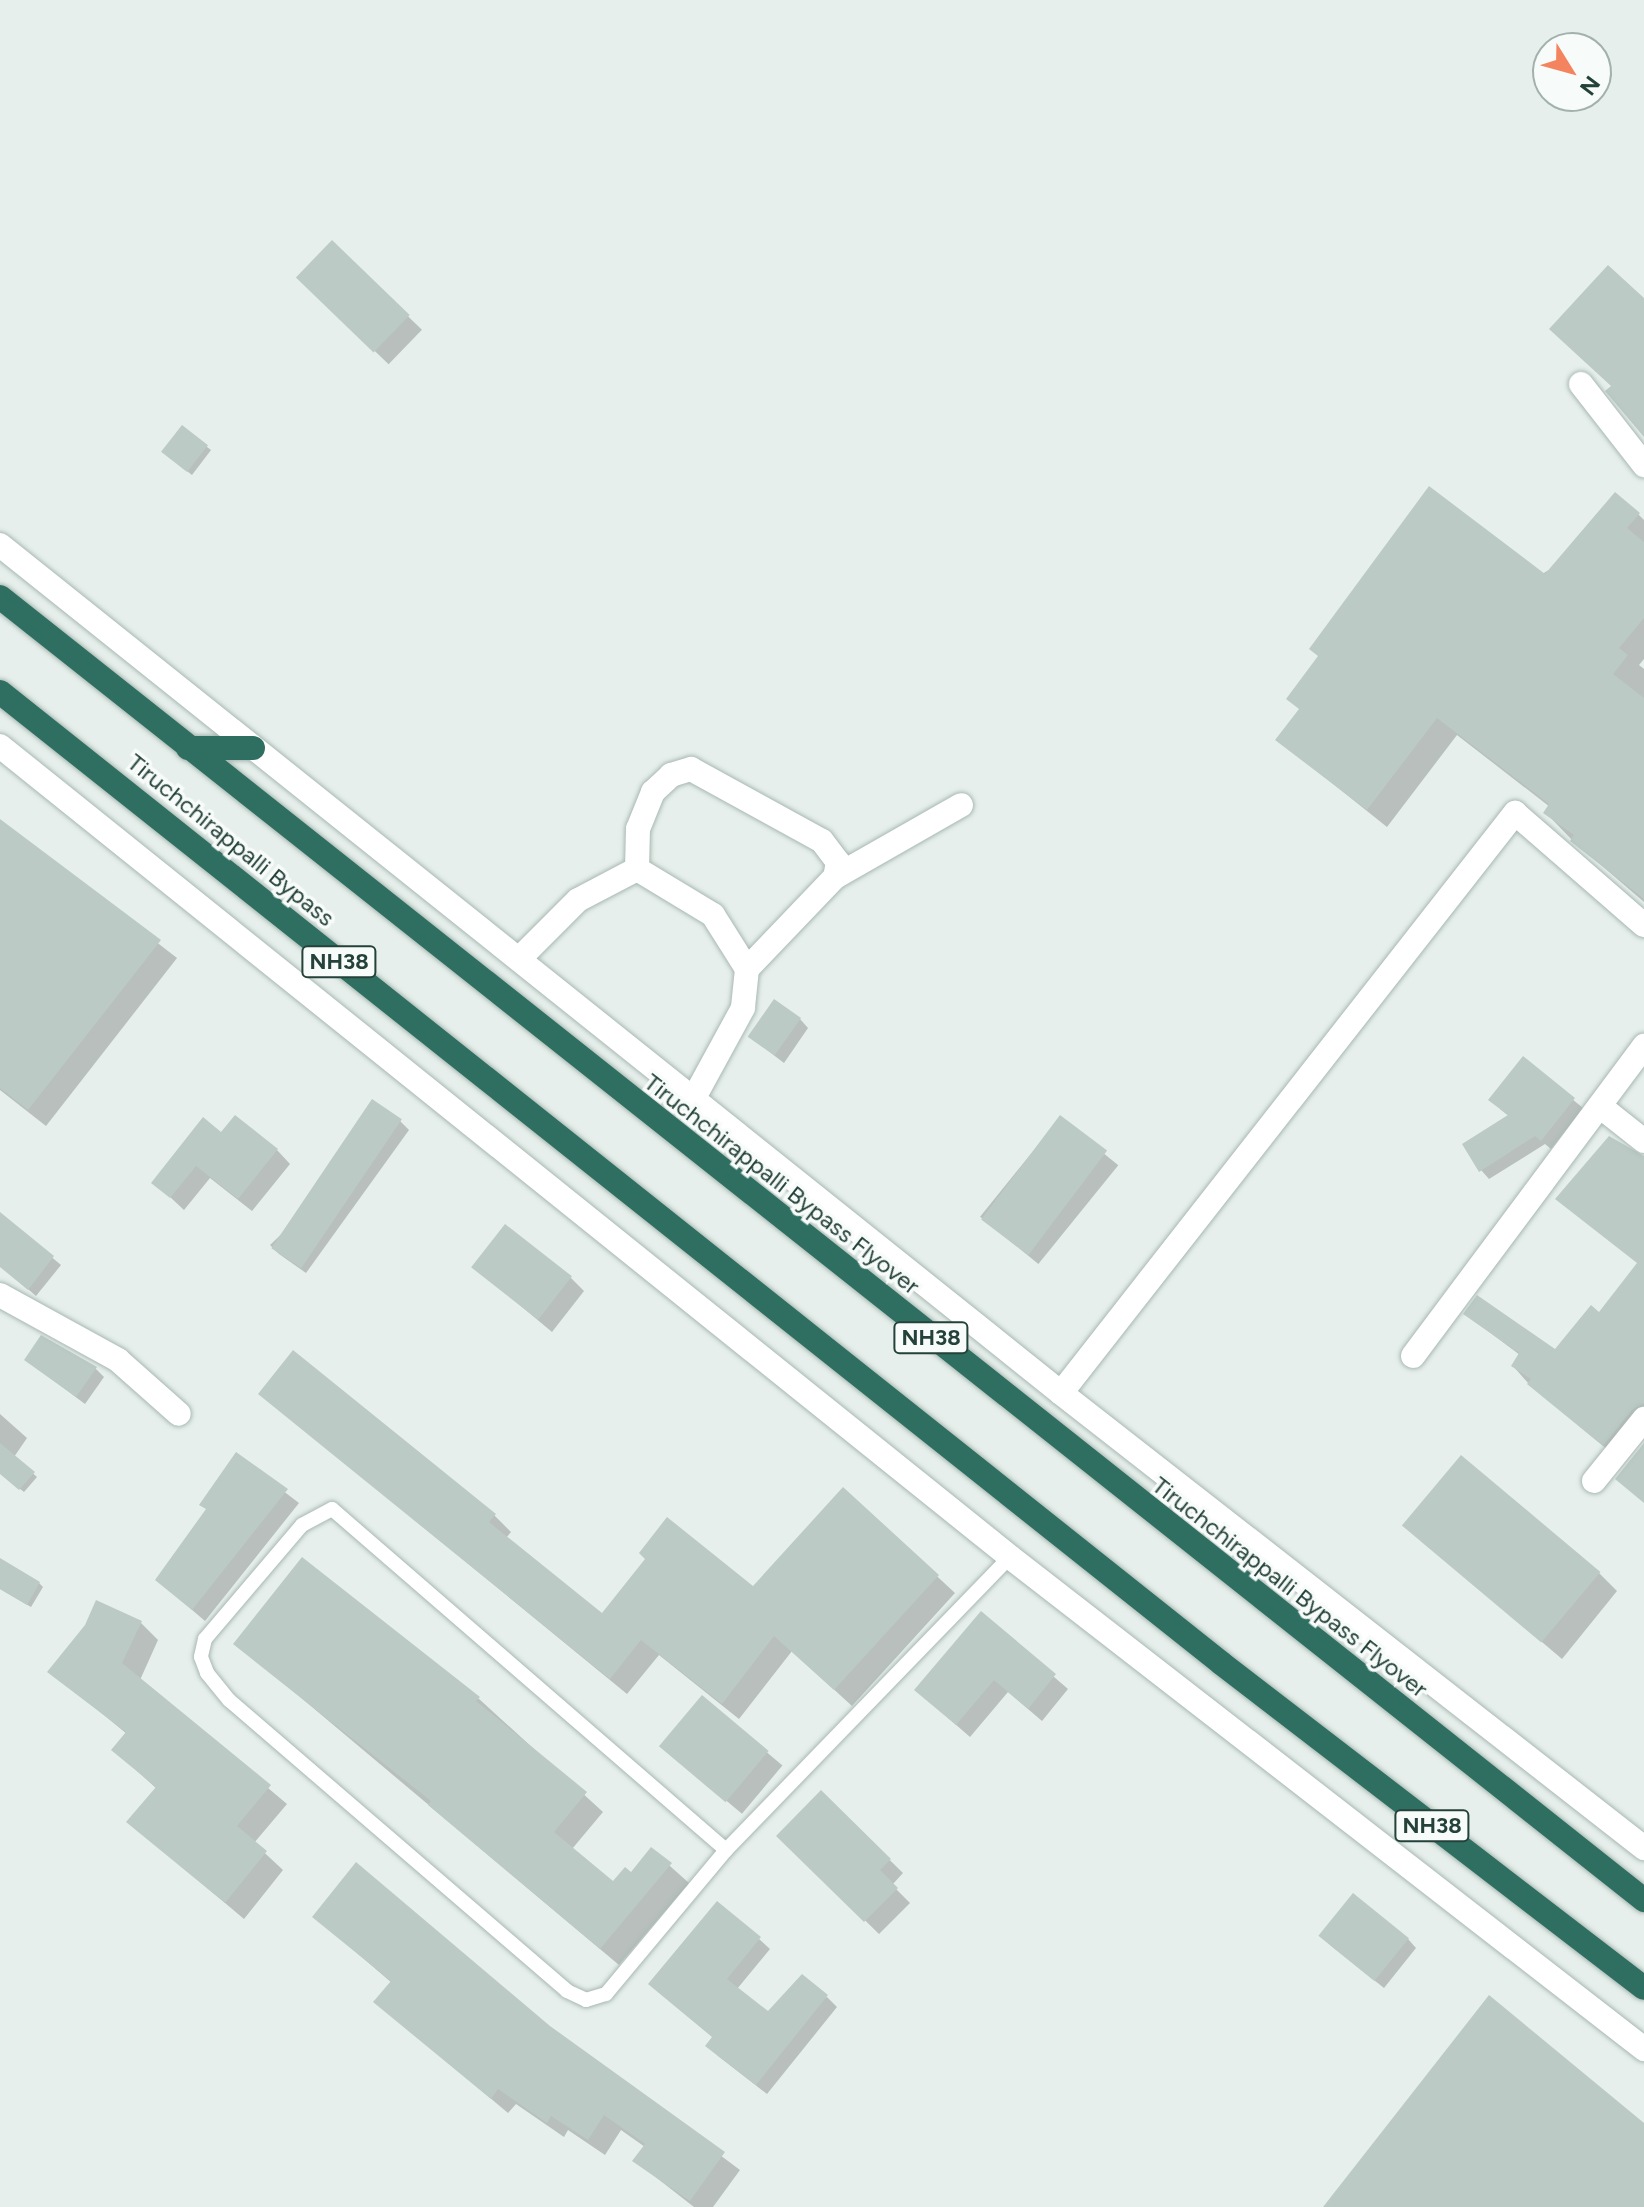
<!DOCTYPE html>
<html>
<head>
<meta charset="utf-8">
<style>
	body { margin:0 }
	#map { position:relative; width:1644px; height:2207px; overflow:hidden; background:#e6efeb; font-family:Figtree,sans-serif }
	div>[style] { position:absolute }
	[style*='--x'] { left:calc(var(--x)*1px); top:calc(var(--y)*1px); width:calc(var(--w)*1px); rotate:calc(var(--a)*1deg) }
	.shadow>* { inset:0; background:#0003; transform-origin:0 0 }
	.building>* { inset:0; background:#bbcac4; transform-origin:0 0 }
	.roads { filter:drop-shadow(0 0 2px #a8b8b2) drop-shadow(0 0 2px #a8b8b2) }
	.lane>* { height:14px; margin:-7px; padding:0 7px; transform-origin:7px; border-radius:7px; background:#fff }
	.street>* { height:24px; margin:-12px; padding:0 12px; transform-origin:12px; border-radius:12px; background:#fff }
	.secondary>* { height:24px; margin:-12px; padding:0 12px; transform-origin:12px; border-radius:12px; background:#fff }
	.highway>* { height:24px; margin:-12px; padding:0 12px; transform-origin:12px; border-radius:12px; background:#2f6f62 }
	span { translate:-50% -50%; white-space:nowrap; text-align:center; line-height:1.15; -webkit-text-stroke:7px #f7fbf9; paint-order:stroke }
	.shield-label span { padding:2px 6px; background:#f7fbf9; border:2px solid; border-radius:6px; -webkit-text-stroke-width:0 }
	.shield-label { font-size:22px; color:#24423a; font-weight:700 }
	.street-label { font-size:24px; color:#24423a }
	.north { position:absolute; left:1532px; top:32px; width:80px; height:80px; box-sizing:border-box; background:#f7fbf9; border:2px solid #a3b1ad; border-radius:50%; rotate:127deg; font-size:22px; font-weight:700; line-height:32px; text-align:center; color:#24423a }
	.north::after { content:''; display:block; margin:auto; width:28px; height:36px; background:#f4845f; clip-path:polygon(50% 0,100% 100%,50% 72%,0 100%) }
</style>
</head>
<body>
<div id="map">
	<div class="shadow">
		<div style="left:332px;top:243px;width:125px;height:48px;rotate:44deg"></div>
		<div style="clip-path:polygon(182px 428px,211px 450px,192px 475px,168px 456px)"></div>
		<div style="clip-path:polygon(1638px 514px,1644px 520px,1644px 659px,1639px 665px,1644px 669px,1644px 902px,1572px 840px,1546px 813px,1550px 807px,1457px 735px,1387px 827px,1278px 740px)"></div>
		<div style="clip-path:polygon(0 821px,177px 958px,46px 1126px,0 1090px)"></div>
		<div style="clip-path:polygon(800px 1019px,808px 1028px,784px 1063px,750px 1037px)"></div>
		<div style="clip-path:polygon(1523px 1059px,1583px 1108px,1551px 1149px,1545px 1144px,1489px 1179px,1481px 1170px,1510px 1117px,1500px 1109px)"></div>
		<div style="left:1060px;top:1118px;width:75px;height:127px;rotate:39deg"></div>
		<div style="clip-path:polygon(400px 1121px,409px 1130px,306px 1273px,279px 1254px,270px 1245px)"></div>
		<div style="clip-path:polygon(221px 1135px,277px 1150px,290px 1164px,252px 1211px,210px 1178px,184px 1210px,154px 1182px)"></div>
		<div style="clip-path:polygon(1644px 1157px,1644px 1406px,1614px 1455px,1529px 1384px,1513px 1366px,1520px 1355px,1465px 1314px,1556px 1352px,1599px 1315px,1639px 1264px)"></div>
		<div style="clip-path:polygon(0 1214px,61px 1265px,36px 1296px,0 1265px)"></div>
		<div style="clip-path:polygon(474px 1267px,571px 1278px,584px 1291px,552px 1332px)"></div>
		<div style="clip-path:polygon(26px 1360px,96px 1369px,104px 1377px,85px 1404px)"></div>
		<div style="clip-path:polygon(261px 1394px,494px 1515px,511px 1532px,506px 1538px,602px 1616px,647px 1559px,753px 1589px,844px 1490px,955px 1593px,852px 1706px,792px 1651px,739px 1719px,659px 1655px,627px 1694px)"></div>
		<div style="clip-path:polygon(0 1414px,27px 1438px,14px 1457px,37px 1477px,24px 1492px,0 1473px)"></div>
		<div style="clip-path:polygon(236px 1455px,299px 1503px,205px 1621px,157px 1580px,207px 1510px)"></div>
		<div style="clip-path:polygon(1405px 1526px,1599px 1573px,1617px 1591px,1562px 1659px)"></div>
		<div style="clip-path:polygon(0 1578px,39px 1583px,43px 1587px,31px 1607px,0 1589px)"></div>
		<div style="clip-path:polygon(981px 1614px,1068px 1689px,1042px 1721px,1008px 1692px,970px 1737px,931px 1703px)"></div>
		<div style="clip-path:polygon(141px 1623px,158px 1640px,140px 1680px,287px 1804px,254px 1843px,283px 1870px,244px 1919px,129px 1822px,157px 1789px,114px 1750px,127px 1734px,50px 1671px)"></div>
		<div style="clip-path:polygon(236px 1643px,478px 1698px,603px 1812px,572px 1849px,614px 1884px,632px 1875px,652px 1850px,689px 1883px,619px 1965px)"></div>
		<div style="left:702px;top:1698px;width:105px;height:63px;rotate:40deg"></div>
		<div style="clip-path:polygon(821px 1793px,903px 1873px,892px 1885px,910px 1903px,879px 1934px,779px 1836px)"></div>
		<div style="clip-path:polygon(315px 1917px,549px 2027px,740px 2170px,713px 2207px,694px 2207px,635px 2161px,645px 2147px,621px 2130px,605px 2155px,568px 2130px,564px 2137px,516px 2104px,508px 2113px,376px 2002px,392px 1983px)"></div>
		<div style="clip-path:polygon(759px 1939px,770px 1949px,737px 1989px,768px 2014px,827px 1997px,837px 2007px,767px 2094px,718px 2056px,708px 2046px,714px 2038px,661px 1994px)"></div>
		<div style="clip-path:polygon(1408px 1939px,1416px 1948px,1384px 1988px,1330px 1945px)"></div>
	</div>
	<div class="building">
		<div style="left:332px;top:240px;width:108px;height:52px;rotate:44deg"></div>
		<div style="clip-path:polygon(1608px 265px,1644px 298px,1644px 437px,1605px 391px,1611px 386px,1549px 329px)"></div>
		<div style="left:182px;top:425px;width:33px;height:34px;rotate:38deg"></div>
		<div style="clip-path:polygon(1429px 486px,1545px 574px,1615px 492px,1640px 513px,1627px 528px,1644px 542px,1644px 618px,1619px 648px,1628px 655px,1613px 674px,1644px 698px,1644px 899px,1570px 841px,1574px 835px,1543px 813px,1549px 804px,1437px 718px,1367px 810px,1275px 740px,1299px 709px,1286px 699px,1318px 656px,1309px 649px)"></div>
		<div style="clip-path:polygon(0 819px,161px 940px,28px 1110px,0 1088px)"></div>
		<div style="left:774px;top:999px;width:33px;height:46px;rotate:35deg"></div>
		<div style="clip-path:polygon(1523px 1056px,1575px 1098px,1541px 1141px,1535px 1136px,1479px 1172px,1462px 1144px,1508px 1115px,1488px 1100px)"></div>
		<div style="left:372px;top:1099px;width:36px;height:180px;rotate:34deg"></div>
		<div style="clip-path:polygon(235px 1115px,278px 1149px,238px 1199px,196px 1166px,170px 1198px,151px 1183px,203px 1117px,221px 1132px)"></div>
		<div style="left:1060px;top:1115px;width:59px;height:131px;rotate:37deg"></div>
		<div style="clip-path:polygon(1609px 1136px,1644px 1156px,1644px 1404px,1632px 1410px,1603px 1446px,1527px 1384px,1531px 1379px,1511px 1366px,1519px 1353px,1463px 1314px,1477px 1295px,1555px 1349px,1591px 1305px,1599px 1312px,1637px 1263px,1555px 1199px)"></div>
		<div style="clip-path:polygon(0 1212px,54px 1256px,28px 1290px,0 1267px)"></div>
		<div style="left:505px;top:1224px;width:85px;height:55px;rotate:38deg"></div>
		<div style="clip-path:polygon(41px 1335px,97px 1367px,76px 1397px,24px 1360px)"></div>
		<div style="clip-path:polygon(293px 1350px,496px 1514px,489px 1522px,602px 1613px,645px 1559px,639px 1553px,667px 1517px,753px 1586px,843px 1487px,939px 1575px,834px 1690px,774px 1636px,722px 1704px,641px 1640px,610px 1679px,258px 1394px)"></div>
		<div style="clip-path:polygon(0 1443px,35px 1472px,19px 1490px,0 1474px)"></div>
		<div style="clip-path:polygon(1644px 1443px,1644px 1503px,1615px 1479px)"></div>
		<div style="clip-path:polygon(236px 1452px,288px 1489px,192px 1610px,155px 1580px,206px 1509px,199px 1505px)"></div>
		<div style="left:1461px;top:1455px;width:182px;height:92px;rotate:40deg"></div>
		<div style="clip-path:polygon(302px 1557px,480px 1697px,476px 1701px,587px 1792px,554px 1832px,613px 1881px,625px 1867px,631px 1872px,651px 1847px,672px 1863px,600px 1949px,428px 1805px,431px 1801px,233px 1644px)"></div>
		<div style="clip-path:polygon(0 1558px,40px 1582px,27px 1605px,0 1589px)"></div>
		<div style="clip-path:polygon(96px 1600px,142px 1621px,122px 1663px,271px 1785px,237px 1826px,267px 1851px,225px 1903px,126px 1822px,156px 1787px,111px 1750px,126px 1732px,47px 1672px,85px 1625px)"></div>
		<div style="clip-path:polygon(981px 1611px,1056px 1674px,1028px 1709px,994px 1680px,956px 1725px,914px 1690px)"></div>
		<div style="left:702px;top:1695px;width:87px;height:67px;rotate:40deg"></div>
		<div style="clip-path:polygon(821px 1790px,891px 1859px,880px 1870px,898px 1888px,864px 1922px,776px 1836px)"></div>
		<div style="clip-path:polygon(356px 1862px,550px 2026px,725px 2152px,690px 2201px,632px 2161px,645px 2144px,604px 2115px,588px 2140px,551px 2116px,547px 2123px,498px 2089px,491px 2099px,373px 2002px,391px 1981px,312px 1917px)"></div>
		<div style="left:1353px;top:1893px;width:72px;height:55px;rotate:39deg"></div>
		<div style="clip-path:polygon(717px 1901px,761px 1937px,727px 1979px,768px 2011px,802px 1974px,828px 1995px,756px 2085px,705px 2046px,712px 2037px,648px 1984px)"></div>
		<div style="clip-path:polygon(1489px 1995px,1644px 2123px,1644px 2207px,1323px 2207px)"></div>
	</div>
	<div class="roads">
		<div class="lane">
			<div style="--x:726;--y:1850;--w:521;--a:-139.12"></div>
			<div style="--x:332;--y:1509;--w:34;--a:152"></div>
			<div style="--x:302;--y:1525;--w:150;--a:130.4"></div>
			<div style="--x:205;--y:1639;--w:18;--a:103"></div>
			<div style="--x:201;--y:1657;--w:17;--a:69"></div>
			<div style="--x:207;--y:1673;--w:35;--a:51"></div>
			<div style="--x:229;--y:1700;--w:446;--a:40.7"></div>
			<div style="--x:567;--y:1991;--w:21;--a:25"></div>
			<div style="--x:586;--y:2000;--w:21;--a:-17"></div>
			<div style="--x:606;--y:1994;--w:187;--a:-50.2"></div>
			<div style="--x:726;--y:1850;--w:408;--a:-45.9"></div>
		</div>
		<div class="street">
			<div style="--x:1581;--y:384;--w:103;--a:52.1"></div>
			<div style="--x:637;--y:869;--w:40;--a:-88.6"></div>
			<div style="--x:638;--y:829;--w:40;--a:-68"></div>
			<div style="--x:653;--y:792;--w:25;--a:-43"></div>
			<div style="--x:671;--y:775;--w:21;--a:-17"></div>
			<div style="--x:691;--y:769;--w:149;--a:28.8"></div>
			<div style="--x:822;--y:841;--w:26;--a:53"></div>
			<div style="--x:838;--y:862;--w:15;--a:101"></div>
			<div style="--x:835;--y:877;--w:145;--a:-29.7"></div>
			<div style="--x:519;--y:959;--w:83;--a:-45"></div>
			<div style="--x:578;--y:900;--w:67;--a:-27.7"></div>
			<div style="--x:637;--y:869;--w:89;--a:31.2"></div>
			<div style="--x:713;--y:915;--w:64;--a:57.8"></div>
			<div style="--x:747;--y:969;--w:39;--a:96"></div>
			<div style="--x:743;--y:1008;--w:100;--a:118.6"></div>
			<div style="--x:747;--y:969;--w:127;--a:-46.3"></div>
			<div style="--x:1601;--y:1107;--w:55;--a:38.3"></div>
			<div style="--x:0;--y:1295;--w:135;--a:28.8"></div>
			<div style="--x:118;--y:1360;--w:81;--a:41.5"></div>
			<div style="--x:1413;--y:1356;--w:387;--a:-53.3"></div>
			<div style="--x:1061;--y:1393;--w:737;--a:-51.95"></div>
			<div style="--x:1515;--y:813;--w:171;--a:41"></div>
			<div style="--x:1594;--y:1481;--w:80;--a:-51.1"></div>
		</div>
		<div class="secondary">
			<div style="--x:0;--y:545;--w:1358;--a:38.63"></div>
			<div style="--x:1061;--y:1393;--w:740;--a:37.97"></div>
			<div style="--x:0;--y:746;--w:1295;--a:38.76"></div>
			<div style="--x:1010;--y:1557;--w:803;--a:37.81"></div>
		</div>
		<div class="highway">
			<div style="--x:0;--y:597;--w:2098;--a:38.4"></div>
			<div style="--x:0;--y:692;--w:1560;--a:38.49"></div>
			<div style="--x:1221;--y:1663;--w:533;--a:37.54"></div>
			<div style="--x:188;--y:748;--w:65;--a:0"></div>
		</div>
	</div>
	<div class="shield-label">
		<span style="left:339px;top:962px">NH38</span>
		<span style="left:931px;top:1338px">NH38</span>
		<span style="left:1432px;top:1826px">NH38</span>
	</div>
	<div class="street-label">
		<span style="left:231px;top:840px;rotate:39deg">Tiruchchirappalli Bypass</span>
		<span style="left:782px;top:1184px;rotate:38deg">Tiruchchirappalli Bypass Flyover</span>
		<span style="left:1290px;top:1587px;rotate:38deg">Tiruchchirappalli Bypass Flyover</span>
	</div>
	<div class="north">N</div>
</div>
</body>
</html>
